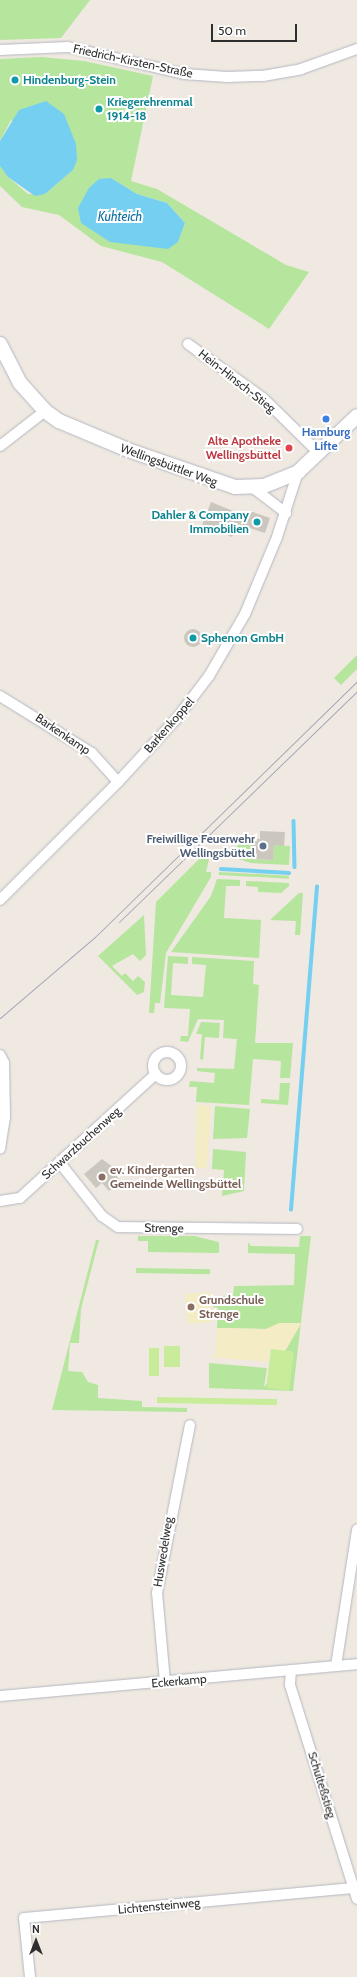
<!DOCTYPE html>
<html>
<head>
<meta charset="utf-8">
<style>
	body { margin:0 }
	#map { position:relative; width:357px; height:1977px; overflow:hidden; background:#efe9e1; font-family:Cabin,sans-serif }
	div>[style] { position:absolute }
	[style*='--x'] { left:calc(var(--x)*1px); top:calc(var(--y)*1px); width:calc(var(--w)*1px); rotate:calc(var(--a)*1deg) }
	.green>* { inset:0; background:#b6e59e; transform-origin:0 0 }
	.sand>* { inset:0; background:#f3ecc5; transform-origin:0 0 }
	.pitch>* { inset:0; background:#c9ec9a; transform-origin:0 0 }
	.water>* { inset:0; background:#75cff0 }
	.stream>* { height:3.5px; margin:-1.75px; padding:0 1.75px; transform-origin:1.75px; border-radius:1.75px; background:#75cff0 }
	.building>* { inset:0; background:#cbc7bf }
	.round { border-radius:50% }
	.roads { filter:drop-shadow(0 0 1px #b4b7c1) drop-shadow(0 0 1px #b4b7c1) }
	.street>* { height:10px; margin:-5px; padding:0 5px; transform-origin:5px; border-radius:5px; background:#fff }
	.street>.ring { margin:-5px; padding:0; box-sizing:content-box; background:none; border:10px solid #fff; border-radius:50% }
	.secondary>* { height:14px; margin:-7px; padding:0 7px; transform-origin:7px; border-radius:7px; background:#fff }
	.tram>* { height:1px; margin:-0.5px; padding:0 0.5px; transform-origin:0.5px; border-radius:0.5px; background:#a3a6b8 }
	.dots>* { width:11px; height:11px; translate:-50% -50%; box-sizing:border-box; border:2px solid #fff; border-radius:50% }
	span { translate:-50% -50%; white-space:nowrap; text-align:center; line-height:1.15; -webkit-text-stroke:4px #fff; paint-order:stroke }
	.street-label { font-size:12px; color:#2e2e2e }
	.culture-label { font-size:12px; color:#0d838f; font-weight:700 }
	.left { translate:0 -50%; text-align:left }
	.right { translate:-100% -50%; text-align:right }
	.shop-label { font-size:12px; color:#366cbe; font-weight:700 }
	.health-label { font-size:12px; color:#be3a42; font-weight:700 }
	.service-label { font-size:12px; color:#4e5e75; font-weight:700 }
	.education-label { font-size:12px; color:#785e54; font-weight:700 }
	.water-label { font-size:13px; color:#0d6fa3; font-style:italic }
	.north { position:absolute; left:16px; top:1921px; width:40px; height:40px; -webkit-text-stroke:3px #fff; paint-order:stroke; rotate:0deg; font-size:11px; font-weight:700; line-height:16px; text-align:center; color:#2e2e2e }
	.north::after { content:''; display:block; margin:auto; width:14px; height:18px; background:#2e2e2e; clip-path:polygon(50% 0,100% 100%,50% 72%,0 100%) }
	.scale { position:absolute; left:211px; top:24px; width:86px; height:18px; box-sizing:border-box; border:2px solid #2e2e2e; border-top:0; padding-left:5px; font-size:12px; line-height:14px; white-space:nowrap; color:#2e2e2e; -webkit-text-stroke:3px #fff; paint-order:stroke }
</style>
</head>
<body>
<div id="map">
	<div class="green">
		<div style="clip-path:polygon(0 0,90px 0,61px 38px,0 40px)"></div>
		<div style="clip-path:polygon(evenodd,41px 57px,84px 61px,153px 76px,131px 181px,157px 189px,286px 265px,309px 272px,269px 329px,162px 262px,101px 246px,59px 215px,22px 207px,0 186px,0 163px,8px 177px,28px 194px,45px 194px,73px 170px,11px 120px,0 141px,0 59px,41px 57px,111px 178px,137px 194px,167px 203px,185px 223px,178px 242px,111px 178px)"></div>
		<div style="clip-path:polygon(357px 655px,357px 669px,341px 685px,334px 678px)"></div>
		<div style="clip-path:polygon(252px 834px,251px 859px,273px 860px,274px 845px,290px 846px,289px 865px,251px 863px,226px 855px)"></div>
		<div style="clip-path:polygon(199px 859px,209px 859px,206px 872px,211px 872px,211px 877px,166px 953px,160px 1003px,155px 1003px,154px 1013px,149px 1013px,156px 902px)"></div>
		<div style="left:219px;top:872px;width:70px;height:3px;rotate:3deg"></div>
		<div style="clip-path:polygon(217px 879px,240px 880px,240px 886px,226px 886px,224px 918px,261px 920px,259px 958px,171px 952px,211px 896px)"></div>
		<div style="clip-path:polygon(246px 881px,289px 883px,289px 886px,281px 893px,258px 892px,258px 887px,246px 886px)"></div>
		<div style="clip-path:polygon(299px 893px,303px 893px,300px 935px,295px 935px,296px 921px,270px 920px)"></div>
		<div style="clip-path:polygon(144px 915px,146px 955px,140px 961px,133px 954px,112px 966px,122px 976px,125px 973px,133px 981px,138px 976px,145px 982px,144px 992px,137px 995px,98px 956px)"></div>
		<div style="clip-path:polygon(168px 956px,188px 957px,188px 964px,173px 963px,171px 995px,203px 997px,206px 965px,192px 964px,192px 957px,254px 961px,253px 984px,259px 985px,255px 1043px,293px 1043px,290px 1078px,280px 1078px,281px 1061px,253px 1059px,249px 1105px,196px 1102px,197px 1087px,189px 1087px,190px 1081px,214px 1083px,215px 1073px,197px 1071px,197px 1068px,234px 1069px,237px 1039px,223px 1038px,224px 1020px,198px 1019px,188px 1042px,180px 1041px,181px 1036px,188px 1036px,190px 1009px,164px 1008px)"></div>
		<div style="clip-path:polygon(201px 1022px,220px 1023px,219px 1038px,205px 1037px,203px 1060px,200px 1059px,202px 1034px,196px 1034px)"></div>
		<div style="clip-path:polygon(280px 1083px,290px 1083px,288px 1105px,261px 1103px,261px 1099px,279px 1100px)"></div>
		<div style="clip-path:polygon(215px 1106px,250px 1109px,247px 1138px,213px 1139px)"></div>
		<div style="clip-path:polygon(213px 1149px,246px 1152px,244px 1191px,222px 1196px,224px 1170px,212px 1169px)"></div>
		<div style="clip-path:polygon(138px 1236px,194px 1236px,219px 1242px,219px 1253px,148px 1252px,148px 1241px,138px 1241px)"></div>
		<div style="clip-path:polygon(300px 1236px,311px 1236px,293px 1391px,209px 1388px,209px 1363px,267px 1368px,264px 1387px,293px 1352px,285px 1351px,301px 1324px,266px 1329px,217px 1328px,218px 1308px,213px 1307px,213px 1296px,233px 1296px,234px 1286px,294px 1285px,295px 1254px,248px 1253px,248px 1242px,251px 1246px,299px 1247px)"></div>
		<div style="clip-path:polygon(96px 1240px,99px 1240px,81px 1309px,79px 1343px,70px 1343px,68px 1371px,82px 1372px,88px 1382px,98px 1385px,98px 1398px,142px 1401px,142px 1407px,187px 1408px,187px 1412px,52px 1410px)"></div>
		<div style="left:136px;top:1268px;width:74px;height:5px;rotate:1deg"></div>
	</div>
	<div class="sand">
		<div style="clip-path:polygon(197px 1105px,211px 1106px,207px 1168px,195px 1168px)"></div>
		<div style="left:210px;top:1292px;width:30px;height:25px;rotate:86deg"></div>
		<div style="clip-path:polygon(279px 1323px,301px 1323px,285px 1351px,271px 1349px,268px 1362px,209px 1357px,215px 1355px,217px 1328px,266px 1329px)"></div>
	</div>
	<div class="pitch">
		<div style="left:164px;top:1346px;width:16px;height:21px"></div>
		<div style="left:149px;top:1348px;width:10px;height:28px"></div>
		<div style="left:271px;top:1349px;width:23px;height:39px;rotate:7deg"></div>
		<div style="left:157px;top:1397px;width:120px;height:6px;rotate:1deg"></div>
	</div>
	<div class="water">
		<div style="clip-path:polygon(46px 101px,64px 114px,76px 144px,77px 160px,73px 170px,45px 194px,35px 196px,8px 177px,0 166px,0 141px,19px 110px)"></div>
		<div style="clip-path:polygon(111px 178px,137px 194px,167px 203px,185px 223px,178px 242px,168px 249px,110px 242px,81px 223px,78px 208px,89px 188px,99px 179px)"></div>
	</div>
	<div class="stream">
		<div style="--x:294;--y:821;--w:46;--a:88.8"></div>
		<div style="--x:221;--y:869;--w:68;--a:3.4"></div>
		<div style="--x:291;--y:1210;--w:324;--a:-85.4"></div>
	</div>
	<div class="building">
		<div style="clip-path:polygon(211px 502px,248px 517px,250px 511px,270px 518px,265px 533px,237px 524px,232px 537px,202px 525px)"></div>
		<div class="round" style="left:184px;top:629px;width:18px;height:18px"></div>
		<div style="clip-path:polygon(260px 831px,285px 832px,284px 846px,274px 845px,273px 860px,251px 859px,252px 839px,260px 839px)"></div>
		<div style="clip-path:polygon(102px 1159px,117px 1170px,114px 1173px,121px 1181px,109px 1191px,102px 1183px,96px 1188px,84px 1174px)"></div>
	</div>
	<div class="roads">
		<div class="street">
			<div style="--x:0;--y:50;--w:68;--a:-2.5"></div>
			<div style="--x:68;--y:47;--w:119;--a:13.1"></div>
			<div style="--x:184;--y:74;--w:43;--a:4"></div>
			<div style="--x:227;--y:77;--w:36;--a:-2"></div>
			<div style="--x:263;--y:76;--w:39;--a:-10"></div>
			<div style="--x:301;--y:69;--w:59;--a:-19.7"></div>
			<div style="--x:188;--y:344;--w:92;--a:35.8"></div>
			<div style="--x:263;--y:398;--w:78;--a:44.5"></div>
			<div style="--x:0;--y:446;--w:57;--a:-37.9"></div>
			<div style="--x:252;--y:487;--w:43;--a:37.4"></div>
			<div style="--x:0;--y:696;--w:108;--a:31.8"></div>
			<div style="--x:92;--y:753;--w:39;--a:48"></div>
			<div style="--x:0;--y:900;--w:167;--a:-45"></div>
			<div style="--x:118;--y:782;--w:87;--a:-47.3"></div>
			<div style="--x:177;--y:718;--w:53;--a:-52.7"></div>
			<div style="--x:209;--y:676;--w:72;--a:-59.9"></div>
			<div style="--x:245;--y:614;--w:83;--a:-67.4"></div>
			<div style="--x:277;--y:537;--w:68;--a:-72.1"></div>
			<div class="ring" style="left:153px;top:1052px;width:18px;height:18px"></div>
			<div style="--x:0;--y:1055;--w:9;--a:63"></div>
			<div style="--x:4;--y:1063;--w:54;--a:88.9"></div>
			<div style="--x:5;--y:1117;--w:32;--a:99"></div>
			<div style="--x:60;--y:1163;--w:68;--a:51.6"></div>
			<div style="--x:102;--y:1216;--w:19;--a:35"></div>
			<div style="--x:118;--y:1227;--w:179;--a:0.6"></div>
			<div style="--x:0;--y:1201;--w:20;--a:-9"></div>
			<div style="--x:20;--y:1198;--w:184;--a:-42.4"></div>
			<div style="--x:336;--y:1666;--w:138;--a:-81.2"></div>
			<div style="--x:291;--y:1670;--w:15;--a:94"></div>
			<div style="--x:290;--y:1685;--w:224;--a:72.6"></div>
			<div style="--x:165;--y:1682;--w:89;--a:-95.1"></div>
			<div style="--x:157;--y:1593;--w:171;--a:-78.9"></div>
			<div style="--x:0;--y:1696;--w:358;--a:-5.1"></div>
			<div style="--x:30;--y:1977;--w:59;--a:-95.8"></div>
			<div style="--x:24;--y:1918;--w:331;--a:-5.2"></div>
		</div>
		<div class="secondary">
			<div style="--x:0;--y:344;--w:44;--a:62.9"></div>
			<div style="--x:20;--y:383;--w:38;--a:48"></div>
			<div style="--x:45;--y:411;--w:17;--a:36"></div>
			<div style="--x:59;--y:421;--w:75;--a:22.8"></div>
			<div style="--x:128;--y:450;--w:113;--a:19.1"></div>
			<div style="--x:235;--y:487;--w:29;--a:-2"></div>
			<div style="--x:264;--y:486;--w:37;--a:-22"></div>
			<div style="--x:298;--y:472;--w:81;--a:-43.5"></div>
		</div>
	</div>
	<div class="tram">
		<div style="--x:119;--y:922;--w:332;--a:-44.1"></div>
		<div style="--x:0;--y:1018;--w:125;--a:-40.5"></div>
		<div style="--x:95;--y:937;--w:366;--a:-44.3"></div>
	</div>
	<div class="dots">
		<div style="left:15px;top:80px;background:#0f9aa8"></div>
		<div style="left:99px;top:109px;background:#0f9aa8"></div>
		<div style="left:326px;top:419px;background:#3f7fe0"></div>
		<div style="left:289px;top:448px;background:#e0444e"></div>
		<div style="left:257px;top:522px;background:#0f9aa8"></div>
		<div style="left:193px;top:638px;background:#0f9aa8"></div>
		<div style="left:263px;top:846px;background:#5c6f8a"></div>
		<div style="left:102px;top:1177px;background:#8d6e63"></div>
		<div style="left:191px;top:1307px;background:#8d6e63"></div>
	</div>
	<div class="street-label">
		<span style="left:133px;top:61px;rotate:12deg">Friedrich-Kirsten-Straße</span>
		<span style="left:237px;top:381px;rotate:38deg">Hein-Hinsch-Stieg</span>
		<span style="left:169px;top:465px;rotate:20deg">Wellingsbüttler Weg</span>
		<span style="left:169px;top:725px;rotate:-49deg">Barkenkoppel</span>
		<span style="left:63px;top:734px;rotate:34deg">Barkenkamp</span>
		<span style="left:81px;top:1143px;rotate:-42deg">Schwarzbuchenweg</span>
		<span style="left:164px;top:1228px;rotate:1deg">Strenge</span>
		<span style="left:163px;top:1552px;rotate:-81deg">Huswedelweg</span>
		<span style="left:179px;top:1681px;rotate:-5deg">Eckerkamp</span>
		<span style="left:322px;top:1785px;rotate:73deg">Schulteßstieg</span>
		<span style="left:159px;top:1906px;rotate:-5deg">Lichtensteinweg</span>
	</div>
	<div class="culture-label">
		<span class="left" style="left:23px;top:80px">Hindenburg-Stein</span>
		<span class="left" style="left:107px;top:109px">Kriegerehrenmal<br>1914-18</span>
		<span class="right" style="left:249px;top:522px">Dahler &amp; Company<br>Immobilien</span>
		<span class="left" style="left:201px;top:638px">Sphenon GmbH</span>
	</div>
	<div class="shop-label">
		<span style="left:326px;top:439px">Hamburg<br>Lifte</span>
	</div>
	<div class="health-label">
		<span class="right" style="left:281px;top:448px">Alte Apotheke<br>Wellingsbüttel</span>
	</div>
	<div class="service-label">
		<span class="right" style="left:255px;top:846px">Freiwillige Feuerwehr<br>Wellingsbüttel</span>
	</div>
	<div class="education-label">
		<span class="left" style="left:110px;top:1177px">ev. Kindergarten<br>Gemeinde Wellingsbüttel</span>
		<span class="left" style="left:199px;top:1307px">Grundschule<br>Strenge</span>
	</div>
	<div class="water-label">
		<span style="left:120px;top:216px">Kuhteich</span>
	</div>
	<div class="north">N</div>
	<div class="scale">50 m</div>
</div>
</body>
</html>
